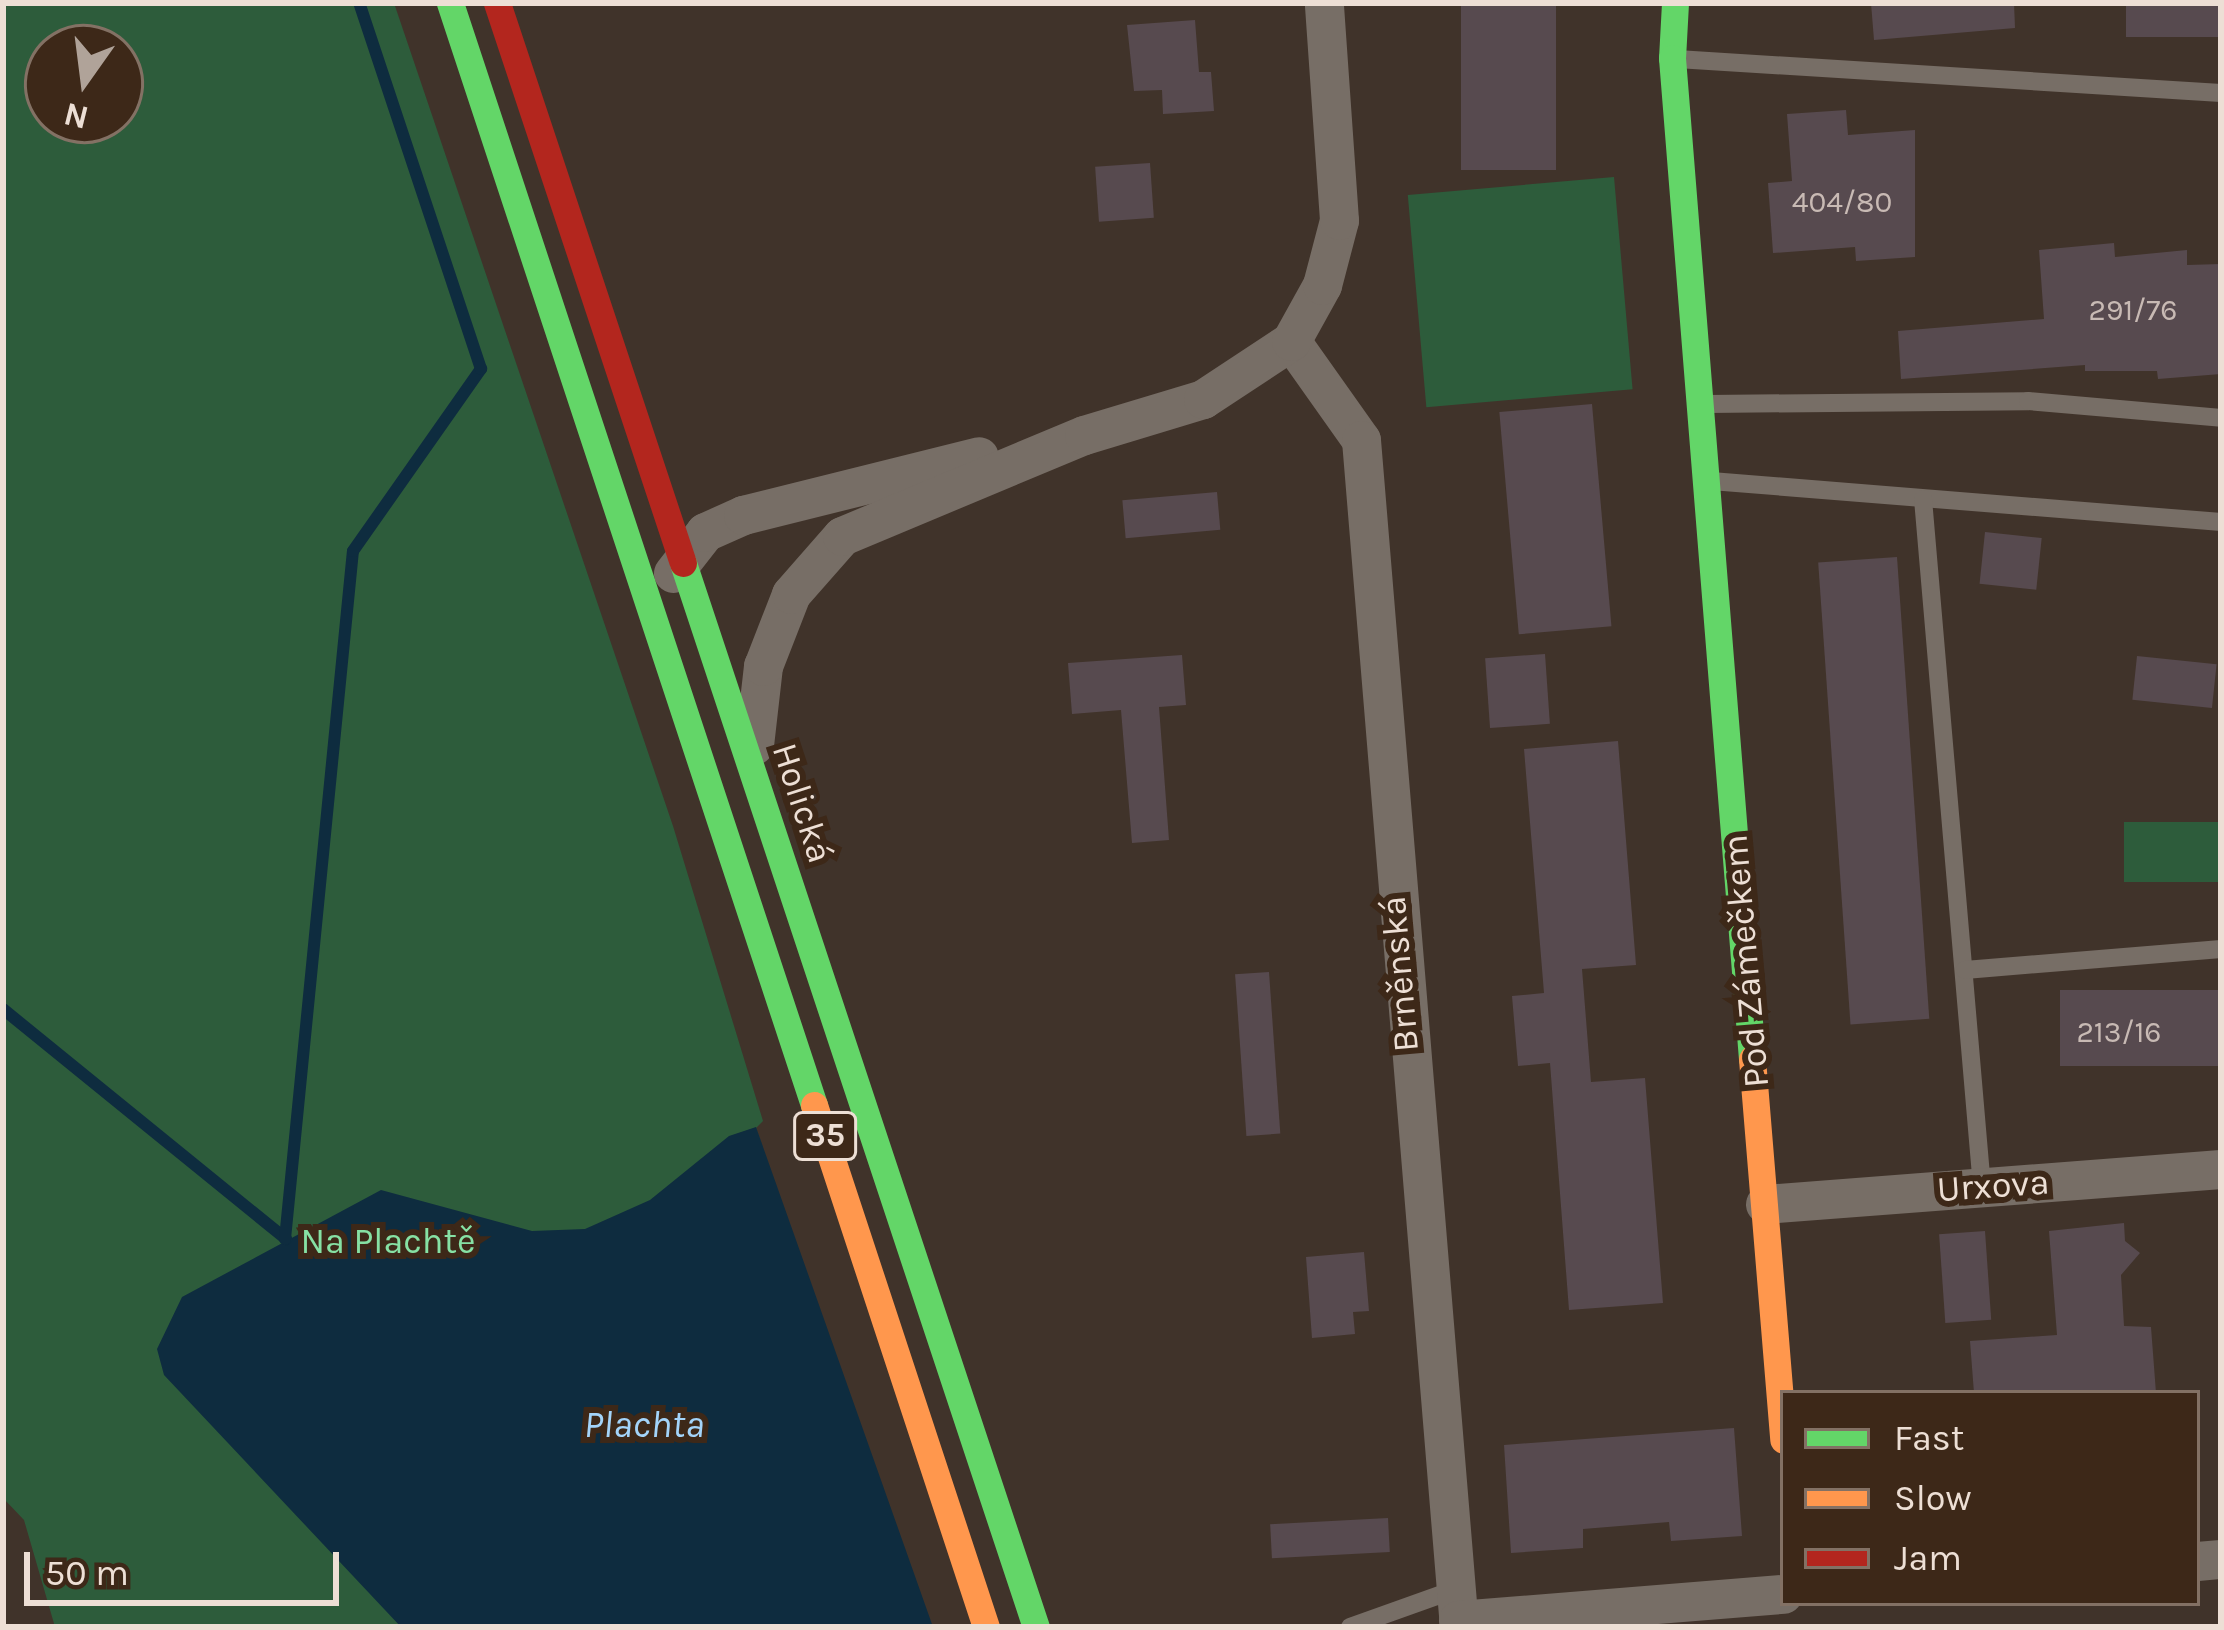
<!DOCTYPE html>
<html>
<head>
<meta charset="utf-8">
<style>
	body { margin:0 }
	#map { position:relative; width:2224px; height:1630px; overflow:hidden; background:#40332a; font-family:Karla,sans-serif }
	div>[style] { position:absolute }
	[style*='--x'] { left:calc(var(--x)*1px); top:calc(var(--y)*1px); width:calc(var(--w)*1px); rotate:calc(var(--a)*1deg) }
	.green>* { inset:0; background:#2d5c3b; transform-origin:0 0 }
	.water>* { inset:0; background:#0e2c3f }
	.stream>* { height:12px; margin:-6px; padding:0 6px; transform-origin:6px; border-radius:6px; background:#0e2c3f }
	.building>* { inset:0; background:#574a4f; transform-origin:0 0 }
	.lane>* { height:18px; margin:-9px; padding:0 9px; transform-origin:9px; border-radius:9px; background:#776e66 }
	.street>* { height:39px; margin:-19.5px; padding:0 19.5px; transform-origin:19.5px; border-radius:19.5px; background:#776e66 }
	.fast>* { height:27px; margin:-13.5px; padding:0 13.5px; transform-origin:13.5px; border-radius:13.5px; background:#63d668 }
	.slow>* { height:27px; margin:-13.5px; padding:0 13.5px; transform-origin:13.5px; border-radius:13.5px; background:#ff974d }
	.jam>* { height:27px; margin:-13.5px; padding:0 13.5px; transform-origin:13.5px; border-radius:13.5px; background:#b3261e }
	span { translate:-50% -50%; white-space:nowrap; text-align:center; line-height:1.15; -webkit-text-stroke:12px #3d2818; paint-order:stroke }
	.number-label { font-size:30px; color:#c8bab4 }
	.number-label span { -webkit-text-stroke-width:0 }
	.shield-label span { padding:3px 9px; background:#3d2818; border:3px solid; border-radius:9px; -webkit-text-stroke-width:0 }
	.shield-label { font-size:33px; color:#eddfd5; font-weight:700 }
	.street-label { font-size:36px; color:#eddfd5 }
	.park-label { font-size:36px; color:#86e1a4 }
	.water-label { font-size:39px; color:#a3d4fa; font-style:italic }
	.frame { position:absolute; inset:0; border:6px solid #eddfd5; pointer-events:none }
	.legend { position:absolute; left:1780px; top:1390px; width:420px; height:216px; box-sizing:border-box; background:#3d2818; border:3px solid #837164; margin:0; padding:15px 21px; list-style:none; font-size:36px; color:#eddfd5 }
	.legend li { display:flex; align-items:center; gap:24px; height:60px }
	.legend b { width:60px; border:3px solid #837164 }
	.north { position:absolute; left:24px; top:24px; width:120px; height:120px; box-sizing:border-box; background:#3d2818; border:3px solid #837164; border-radius:50%; rotate:194deg; font-size:33px; font-weight:700; line-height:48px; text-align:center; color:#eddfd5 }
	.north::after { content:''; display:block; margin:auto; width:42px; height:54px; background:#b0a399; clip-path:polygon(50% 0,100% 100%,50% 72%,0 100%) }
	.scale { position:absolute; left:24px; top:1552px; width:315px; height:54px; box-sizing:border-box; border:6px solid #eddfd5; border-top:0; padding-left:15px; font-size:36px; line-height:42px; white-space:nowrap; color:#eddfd5; -webkit-text-stroke:9px #3d2818; paint-order:stroke }
</style>
</head>
<body>
<div id="map">
	<div class="green">
		<div style="clip-path:polygon(evenodd,3px 3px,394px 3px,673px 826px,763px 1121px,756px 1128px,928px 1627px,55px 1627px,24px 1520px,3px 1498px,3px 3px,48px 48px,120px 48px,120px 120px,48px 120px,48px 48px)"></div>
		<div style="left:1614px;top:177px;width:213px;height:207px;rotate:85deg"></div>
		<div style="left:2221px;top:822px;width:60px;height:97px;rotate:90deg"></div>
	</div>
	<div class="water">
		<div style="clip-path:polygon(756px 1127px,933px 1627px,401px 1627px,164px 1375px,157px 1349px,182px 1297px,381px 1190px,532px 1231px,585px 1229px,650px 1200px,729px 1136px)"></div>
	</div>
	<div class="stream">
		<div style="--x:3;--y:1009;--w:365;--a:39.1"></div>
		<div style="--x:285;--y:1239;--w:691;--a:-84.36"></div>
		<div style="--x:353;--y:551;--w:223;--a:-54.9"></div>
		<div style="--x:481;--y:369;--w:386;--a:-108.4"></div>
	</div>
	<div class="building">
		<div style="left:1461px;top:3px;width:95px;height:167px"></div>
		<div style="clip-path:polygon(1871px 3px,2014px 3px,2015px 28px,1874px 40px)"></div>
		<div style="left:2126px;top:3px;width:95px;height:34px"></div>
		<div style="clip-path:polygon(1195px 20px,1199px 72px,1211px 72px,1214px 111px,1163px 114px,1162px 90px,1134px 91px,1127px 25px)"></div>
		<div style="clip-path:polygon(1846px 110px,1848px 135px,1915px 130px,1915px 257px,1856px 261px,1855px 247px,1773px 253px,1768px 183px,1792px 181px,1787px 114px)"></div>
		<div style="left:1150px;top:163px;width:55px;height:55px;rotate:86deg"></div>
		<div style="clip-path:polygon(2114px 243px,2115px 257px,2187px 250px,2187px 265px,2221px 264px,2221px 374px,2158px 379px,2157px 371px,2085px 371px,2085px 365px,1901px 379px,1898px 331px,2044px 319px,2039px 250px)"></div>
		<div style="left:1592px;top:404px;width:223px;height:93px;rotate:85deg"></div>
		<div style="left:1217px;top:492px;width:38px;height:95px;rotate:85deg"></div>
		<div style="left:1985px;top:532px;width:57px;height:52px;rotate:6deg"></div>
		<div style="left:1897px;top:557px;width:463px;height:79px;rotate:86deg"></div>
		<div style="left:1545px;top:654px;width:70px;height:60px;rotate:86deg"></div>
		<div style="clip-path:polygon(1182px 655px,1186px 705px,1159px 707px,1169px 840px,1132px 843px,1121px 710px,1072px 714px,1068px 663px)"></div>
		<div style="left:2137px;top:656px;width:80px;height:44px;rotate:6deg"></div>
		<div style="clip-path:polygon(1618px 741px,1636px 965px,1582px 969px,1591px 1082px,1645px 1078px,1663px 1303px,1569px 1310px,1550px 1063px,1518px 1066px,1512px 996px,1544px 993px,1524px 749px)"></div>
		<div style="left:1269px;top:972px;width:162px;height:34px;rotate:86deg"></div>
		<div style="left:2221px;top:990px;width:76px;height:161px;rotate:90deg"></div>
		<div style="clip-path:polygon(2124px 1223px,2125px 1241px,2140px 1253px,2121px 1275px,2124px 1326px,2151px 1327px,2156px 1393px,1974px 1393px,1970px 1341px,2057px 1335px,2049px 1231px)"></div>
		<div style="left:1985px;top:1231px;width:89px;height:46px;rotate:86deg"></div>
		<div style="clip-path:polygon(1364px 1252px,1369px 1311px,1353px 1312px,1355px 1334px,1312px 1338px,1306px 1257px)"></div>
		<div style="clip-path:polygon(1734px 1428px,1742px 1536px,1671px 1541px,1669px 1522px,1583px 1529px,1583px 1548px,1511px 1553px,1504px 1445px)"></div>
		<div style="left:1388px;top:1518px;width:34px;height:118px;rotate:87deg"></div>
	</div>
	<div class="lane">
		<div style="--x:1677;--y:59;--w:545;--a:3.58"></div>
		<div style="--x:1707;--y:404;--w:321;--a:-0.5"></div>
		<div style="--x:2028;--y:401;--w:194;--a:5"></div>
		<div style="--x:1711;--y:481;--w:512;--a:4.6"></div>
		<div style="--x:1923;--y:499;--w:691;--a:85.1"></div>
		<div style="--x:1965;--y:970;--w:257;--a:-4.7"></div>
		<div style="--x:1350;--y:1627;--w:113;--a:-19.7"></div>
	</div>
	<div class="street">
		<div style="--x:1291;--y:341;--w:121;--a:54.7"></div>
		<div style="--x:1361;--y:440;--w:1191;--a:85.28"></div>
		<div style="--x:673;--y:573;--w:52;--a:-52"></div>
		<div style="--x:705;--y:532;--w:42;--a:-24.1"></div>
		<div style="--x:743;--y:515;--w:243;--a:-14"></div>
		<div style="--x:754;--y:745;--w:80;--a:-83.5"></div>
		<div style="--x:763;--y:666;--w:77;--a:-68.7"></div>
		<div style="--x:791;--y:594;--w:77;--a:-48.7"></div>
		<div style="--x:842;--y:536;--w:262;--a:-22.7"></div>
		<div style="--x:1084;--y:435;--w:124;--a:-16.8"></div>
		<div style="--x:1203;--y:399;--w:105;--a:-33.4"></div>
		<div style="--x:1291;--y:341;--w:64;--a:-61"></div>
		<div style="--x:1322;--y:285;--w:67;--a:-75.3"></div>
		<div style="--x:1339;--y:220;--w:218;--a:-94"></div>
		<div style="--x:1765;--y:1204;--w:457;--a:-4.4"></div>
		<div style="--x:2197;--y:1561;--w:24;--a:-5"></div>
		<div style="--x:1458;--y:1620;--w:326;--a:-4.6"></div>
	</div>
	<div class="fast">
		<div style="--x:450;--y:3;--w:1161;--a:71.72"></div>
		<div style="--x:1675;--y:3;--w:55;--a:93.1"></div>
		<div style="--x:1672;--y:58;--w:1004;--a:85.43"></div>
		<div style="--x:683;--y:563;--w:1121;--a:71.65"></div>
	</div>
	<div class="slow">
		<div style="--x:1752;--y:1059;--w:382;--a:85.3"></div>
		<div style="--x:814;--y:1105;--w:550;--a:71.76"></div>
	</div>
	<div class="jam">
		<div style="--x:497;--y:3;--w:590;--a:71.63"></div>
	</div>
	<div class="number-label">
		<span style="left:1842px;top:202px">404/80</span>
		<span style="left:2133px;top:310px">291/76</span>
		<span style="left:2119px;top:1032px">213/16</span>
	</div>
	<div class="shield-label">
		<span style="left:825px;top:1136px">35</span>
	</div>
	<div class="street-label">
		<span style="left:802px;top:803px;rotate:72deg">Holická</span>
		<span style="left:1746px;top:961px;rotate:-95deg">Pod Zámečkem</span>
		<span style="left:1400px;top:974px;rotate:-95deg">Brněnská</span>
		<span style="left:1993px;top:1186px;rotate:-4deg">Urxova</span>
	</div>
	<div class="park-label">
		<span style="left:388px;top:1242px">Na Plachtě</span>
	</div>
	<div class="water-label">
		<span style="left:644px;top:1424px">Plachta</span>
	</div>
	<div class="frame"></div>
	<ul class="legend">
	<li><b style="height:15px;background:#63d668"></b>Fast</li>
	<li><b style="height:15px;background:#ff974d"></b>Slow</li>
	<li><b style="height:15px;background:#b3261e"></b>Jam</li>
	</ul>
	<div class="north">N</div>
	<div class="scale">50 m</div>
</div>
</body>
</html>
